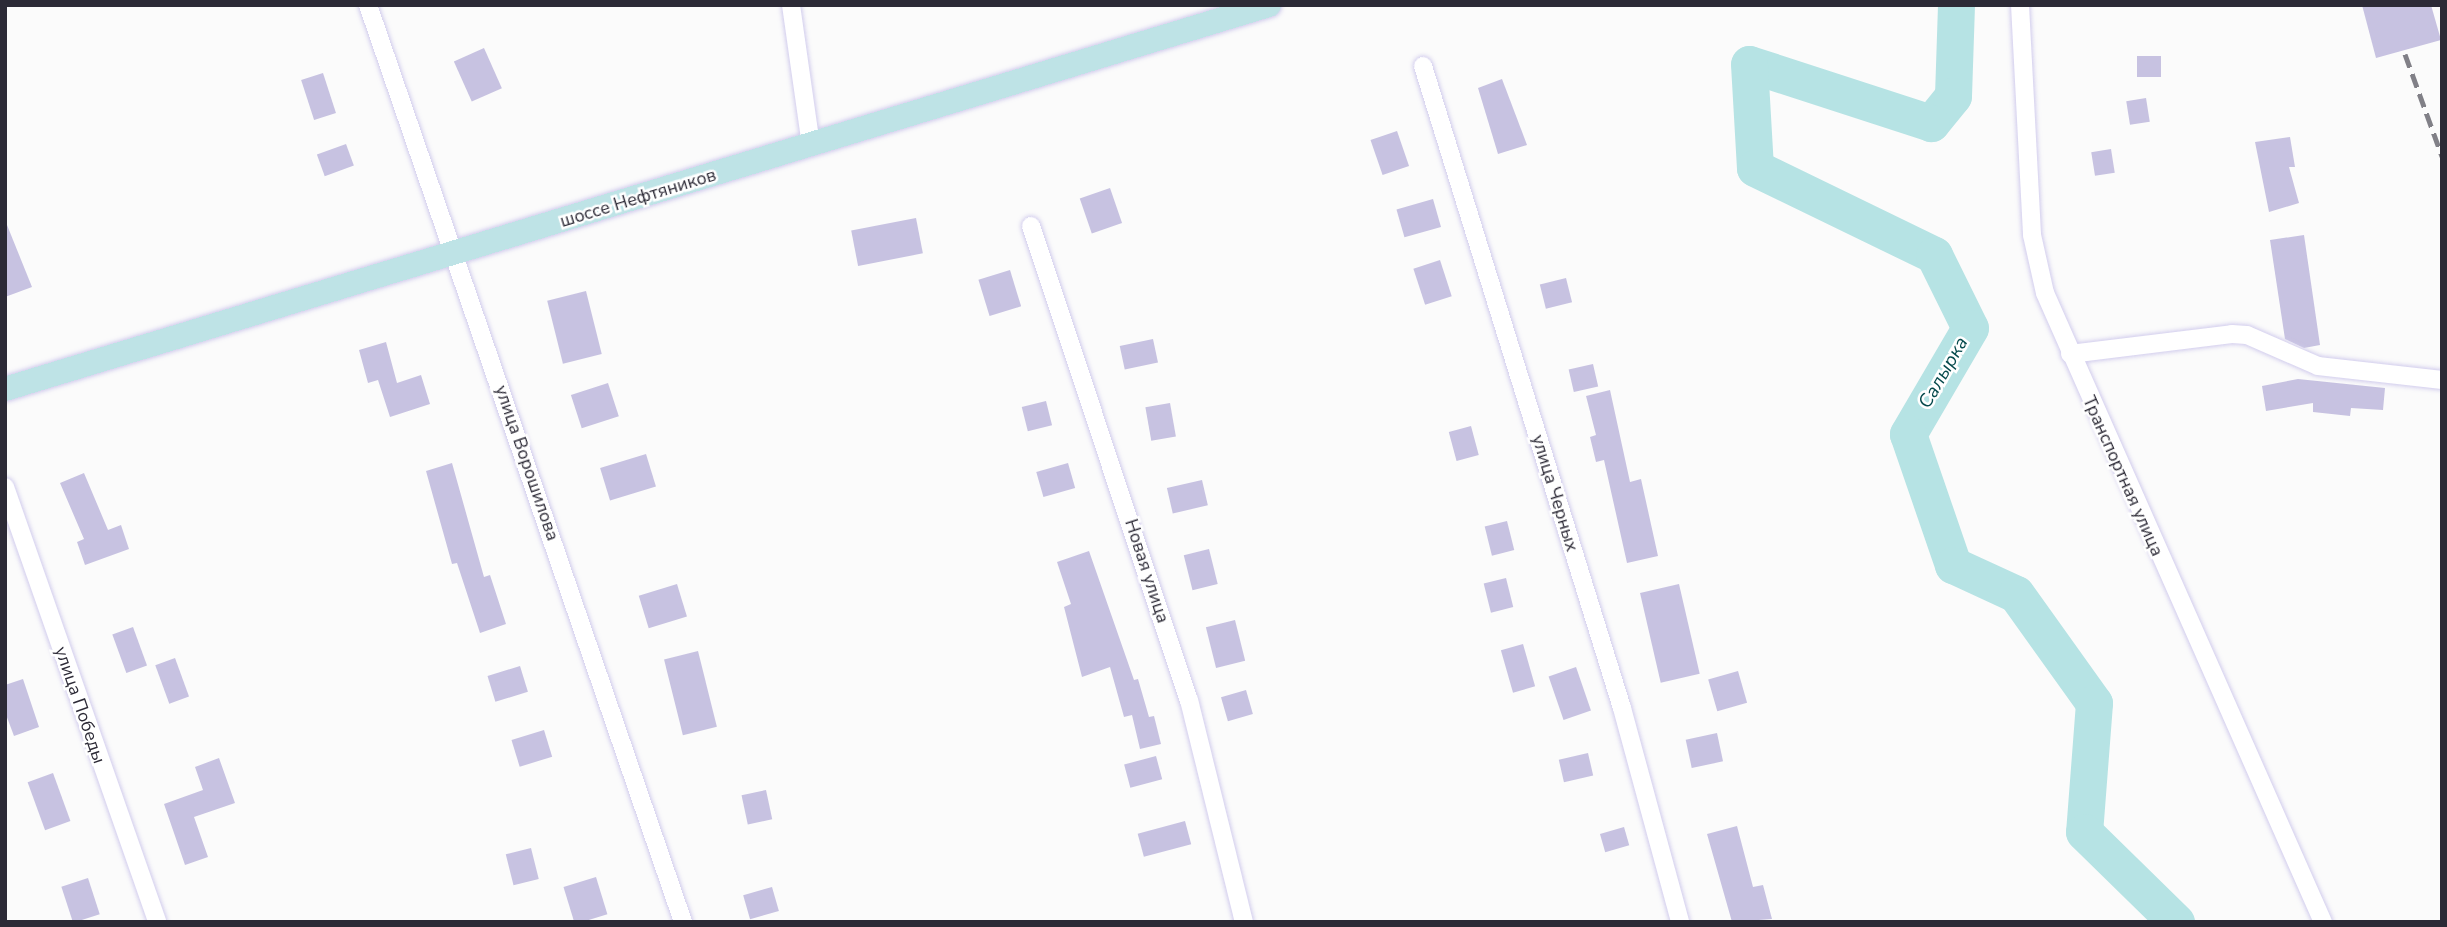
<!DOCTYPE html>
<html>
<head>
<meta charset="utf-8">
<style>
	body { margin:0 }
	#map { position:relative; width:2447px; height:927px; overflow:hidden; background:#fbfbfb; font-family:"Nunito Sans",sans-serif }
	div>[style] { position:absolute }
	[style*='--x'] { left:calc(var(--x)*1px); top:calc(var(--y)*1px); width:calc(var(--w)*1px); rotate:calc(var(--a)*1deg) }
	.river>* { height:37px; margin:-18.5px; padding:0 18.5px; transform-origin:18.5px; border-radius:18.5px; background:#b6e3e4 }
	.building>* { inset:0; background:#c7c2e1; transform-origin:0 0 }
	.roads { filter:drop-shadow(0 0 2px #d2cded) drop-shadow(0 0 2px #d2cded) }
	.minor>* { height:18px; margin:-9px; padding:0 9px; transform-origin:9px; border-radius:9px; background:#fff }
	.secondary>* { height:24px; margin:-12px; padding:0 12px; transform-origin:12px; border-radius:12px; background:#bee3e6 }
	.rail>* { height:5px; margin-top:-2.5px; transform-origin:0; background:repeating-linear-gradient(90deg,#818087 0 14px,transparent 0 21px) }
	span { translate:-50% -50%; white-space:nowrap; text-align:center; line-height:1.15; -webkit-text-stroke:5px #fff; paint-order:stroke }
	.street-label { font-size:18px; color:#2c2a36 }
	.water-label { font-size:19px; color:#064a4c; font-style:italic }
	.frame { position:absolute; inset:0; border:7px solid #2c2a36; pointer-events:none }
</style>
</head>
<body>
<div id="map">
	<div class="river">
		<div style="--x:1956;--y:5;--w:91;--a:91.9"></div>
		<div style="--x:1953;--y:96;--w:35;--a:129"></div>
		<div style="--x:1931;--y:123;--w:191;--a:-162"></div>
		<div style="--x:1749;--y:64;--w:104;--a:86.7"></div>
		<div style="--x:1755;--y:168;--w:199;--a:25.9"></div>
		<div style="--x:1934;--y:255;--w:81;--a:63.7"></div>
		<div style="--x:1970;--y:328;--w:123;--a:120.3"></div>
		<div style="--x:1908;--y:434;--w:139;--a:71"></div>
		<div style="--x:1953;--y:565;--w:69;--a:24.7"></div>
		<div style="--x:2016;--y:594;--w:134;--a:54.4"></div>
		<div style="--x:2094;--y:703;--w:129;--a:94.4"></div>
		<div style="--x:2084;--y:832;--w:129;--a:44.4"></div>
	</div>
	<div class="building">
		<div style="clip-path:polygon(2362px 5px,2431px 5px,2441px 40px,2376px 58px)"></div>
		<div style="left:484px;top:48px;width:44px;height:33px;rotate:66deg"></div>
		<div style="left:2137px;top:56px;width:24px;height:21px"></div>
		<div style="left:323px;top:73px;width:42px;height:23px;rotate:72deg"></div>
		<div style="clip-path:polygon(1502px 79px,1527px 145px,1498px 154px,1478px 88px)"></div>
		<div style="left:2146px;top:98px;width:24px;height:20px;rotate:81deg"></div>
		<div style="left:1397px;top:131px;width:37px;height:28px;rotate:71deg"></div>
		<div style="clip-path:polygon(2290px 137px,2295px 167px,2289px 167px,2299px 203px,2269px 212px,2255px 142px)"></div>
		<div style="left:346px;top:144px;width:23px;height:31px;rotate:70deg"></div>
		<div style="left:2111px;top:149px;width:24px;height:20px;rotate:81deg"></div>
		<div style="left:1110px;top:188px;width:37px;height:32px;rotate:71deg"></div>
		<div style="left:1433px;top:199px;width:29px;height:38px;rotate:74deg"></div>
		<div style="left:916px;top:218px;width:36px;height:66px;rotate:79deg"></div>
		<div style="clip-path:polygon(5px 220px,32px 287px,5px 297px)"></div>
		<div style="clip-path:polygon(2304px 235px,2320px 345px,2304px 348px,2285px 339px,2270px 240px)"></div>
		<div style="left:1440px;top:260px;width:38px;height:28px;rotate:72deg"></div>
		<div style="left:1010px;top:270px;width:38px;height:33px;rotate:73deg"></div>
		<div style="left:1566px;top:278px;width:25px;height:27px;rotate:76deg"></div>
		<div style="left:586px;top:291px;width:65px;height:40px;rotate:76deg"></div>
		<div style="left:1153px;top:339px;width:24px;height:34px;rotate:78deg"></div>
		<div style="clip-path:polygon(386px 342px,397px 383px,421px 375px,430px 404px,390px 417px,378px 380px,368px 383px,359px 350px)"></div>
		<div style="left:1593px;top:364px;width:23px;height:25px;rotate:77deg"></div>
		<div style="clip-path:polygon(2298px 379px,2385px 388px,2383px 410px,2351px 408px,2350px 416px,2313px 412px,2313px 403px,2266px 411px,2262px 386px)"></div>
		<div style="left:608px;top:383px;width:35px;height:39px;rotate:72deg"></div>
		<div style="clip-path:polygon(1610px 390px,1630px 482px,1641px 479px,1658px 556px,1627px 563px,1604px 460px,1596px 462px,1590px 437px,1596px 435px,1586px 396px)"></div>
		<div style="left:1046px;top:401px;width:25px;height:25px;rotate:76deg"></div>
		<div style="left:1170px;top:403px;width:34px;height:25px;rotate:80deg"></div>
		<div style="left:1471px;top:426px;width:30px;height:23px;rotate:75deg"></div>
		<div style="left:646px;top:454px;width:34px;height:48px;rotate:73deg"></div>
		<div style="clip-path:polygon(452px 463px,484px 577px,490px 575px,506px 624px,480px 633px,457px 563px,452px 564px,426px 471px)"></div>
		<div style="left:1068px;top:463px;width:26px;height:33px;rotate:74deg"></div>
		<div style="clip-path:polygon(84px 473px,108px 530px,121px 525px,129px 549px,85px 565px,77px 542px,84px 539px,60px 483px)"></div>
		<div style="left:1202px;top:480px;width:26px;height:36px;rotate:77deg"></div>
		<div style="left:1507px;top:521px;width:30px;height:23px;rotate:76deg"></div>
		<div style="left:1209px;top:549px;width:36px;height:26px;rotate:76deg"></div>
		<div style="clip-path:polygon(1089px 551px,1134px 680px,1138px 679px,1149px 717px,1154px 716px,1161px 744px,1140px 749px,1132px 715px,1124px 717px,1110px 667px,1082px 677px,1064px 607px,1071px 604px,1057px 562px)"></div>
		<div style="left:1506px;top:578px;width:30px;height:23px;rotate:76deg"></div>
		<div style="left:677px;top:584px;width:34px;height:40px;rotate:73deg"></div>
		<div style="left:1679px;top:584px;width:92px;height:40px;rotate:77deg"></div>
		<div style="left:1235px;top:620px;width:42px;height:30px;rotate:76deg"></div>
		<div style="left:133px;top:627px;width:41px;height:22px;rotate:70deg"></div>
		<div style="left:1523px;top:644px;width:44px;height:23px;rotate:74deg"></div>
		<div style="left:698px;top:651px;width:78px;height:35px;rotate:76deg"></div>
		<div style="left:175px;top:658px;width:41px;height:21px;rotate:70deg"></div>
		<div style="left:520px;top:666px;width:27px;height:34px;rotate:73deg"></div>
		<div style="left:1576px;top:667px;width:46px;height:29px;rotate:71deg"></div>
		<div style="left:1738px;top:671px;width:33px;height:31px;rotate:74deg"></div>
		<div style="clip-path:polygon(23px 679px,39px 727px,14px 736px,5px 712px,5px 685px)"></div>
		<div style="left:1246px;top:690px;width:25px;height:26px;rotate:74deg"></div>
		<div style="left:544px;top:730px;width:28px;height:34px;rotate:73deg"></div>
		<div style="left:1717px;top:733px;width:29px;height:32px;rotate:78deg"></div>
		<div style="left:1588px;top:753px;width:23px;height:30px;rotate:77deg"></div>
		<div style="left:1156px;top:756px;width:24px;height:33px;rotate:75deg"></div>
		<div style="clip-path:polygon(219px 758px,235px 803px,194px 817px,208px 857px,185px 865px,164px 804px,203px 790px,195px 767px)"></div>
		<div style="left:53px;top:773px;width:51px;height:27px;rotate:70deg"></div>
		<div style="left:766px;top:790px;width:30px;height:25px;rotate:78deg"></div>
		<div style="left:1185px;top:821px;width:24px;height:49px;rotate:75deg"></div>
		<div style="clip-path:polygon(1737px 826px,1753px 887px,1763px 885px,1772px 919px,1732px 922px,1707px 834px)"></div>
		<div style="left:1624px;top:827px;width:19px;height:25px;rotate:74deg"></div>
		<div style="left:531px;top:848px;width:32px;height:26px;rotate:76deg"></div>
		<div style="left:596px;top:877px;width:39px;height:34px;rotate:73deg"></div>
		<div style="left:88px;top:878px;width:38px;height:28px;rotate:72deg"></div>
		<div style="left:772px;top:887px;width:25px;height:30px;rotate:74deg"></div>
	</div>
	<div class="roads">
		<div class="minor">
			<div style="--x:368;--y:5;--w:970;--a:71.04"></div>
			<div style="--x:791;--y:5;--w:141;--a:81.9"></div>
			<div style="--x:2020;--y:5;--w:230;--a:87"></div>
			<div style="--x:2032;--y:235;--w:59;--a:77.4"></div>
			<div style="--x:2045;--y:293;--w:688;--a:66.16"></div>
			<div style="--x:1423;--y:66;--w:672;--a:72.78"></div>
			<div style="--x:1622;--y:708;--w:222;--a:74.8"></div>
			<div style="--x:1031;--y:226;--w:500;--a:71.6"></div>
			<div style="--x:1189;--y:700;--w:229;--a:76.1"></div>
			<div style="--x:2070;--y:354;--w:163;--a:-7"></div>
			<div style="--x:2232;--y:334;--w:15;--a:4"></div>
			<div style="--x:2247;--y:335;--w:77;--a:23.6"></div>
			<div style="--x:2318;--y:366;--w:125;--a:6.4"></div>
			<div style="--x:5;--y:487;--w:461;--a:70.7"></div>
		</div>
		<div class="secondary">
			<div style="--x:5;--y:389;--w:1321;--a:-16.9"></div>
		</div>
	</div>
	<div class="rail">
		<div style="--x:2405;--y:54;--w:109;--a:70.1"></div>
	</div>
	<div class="street-label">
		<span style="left:638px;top:198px;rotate:-17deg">шоссе Нефтяников</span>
		<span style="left:527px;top:463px;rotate:71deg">улица Ворошилова</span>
		<span style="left:2123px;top:476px;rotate:66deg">Транспортная улица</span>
		<span style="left:1555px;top:493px;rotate:73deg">улица Черных</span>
		<span style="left:1147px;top:571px;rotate:72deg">Новая улица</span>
		<span style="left:80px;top:705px;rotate:71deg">улица Победы</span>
	</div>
	<div class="water-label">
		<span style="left:1944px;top:373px;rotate:-60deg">Салырка</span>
	</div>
	<div class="frame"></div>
</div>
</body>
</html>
